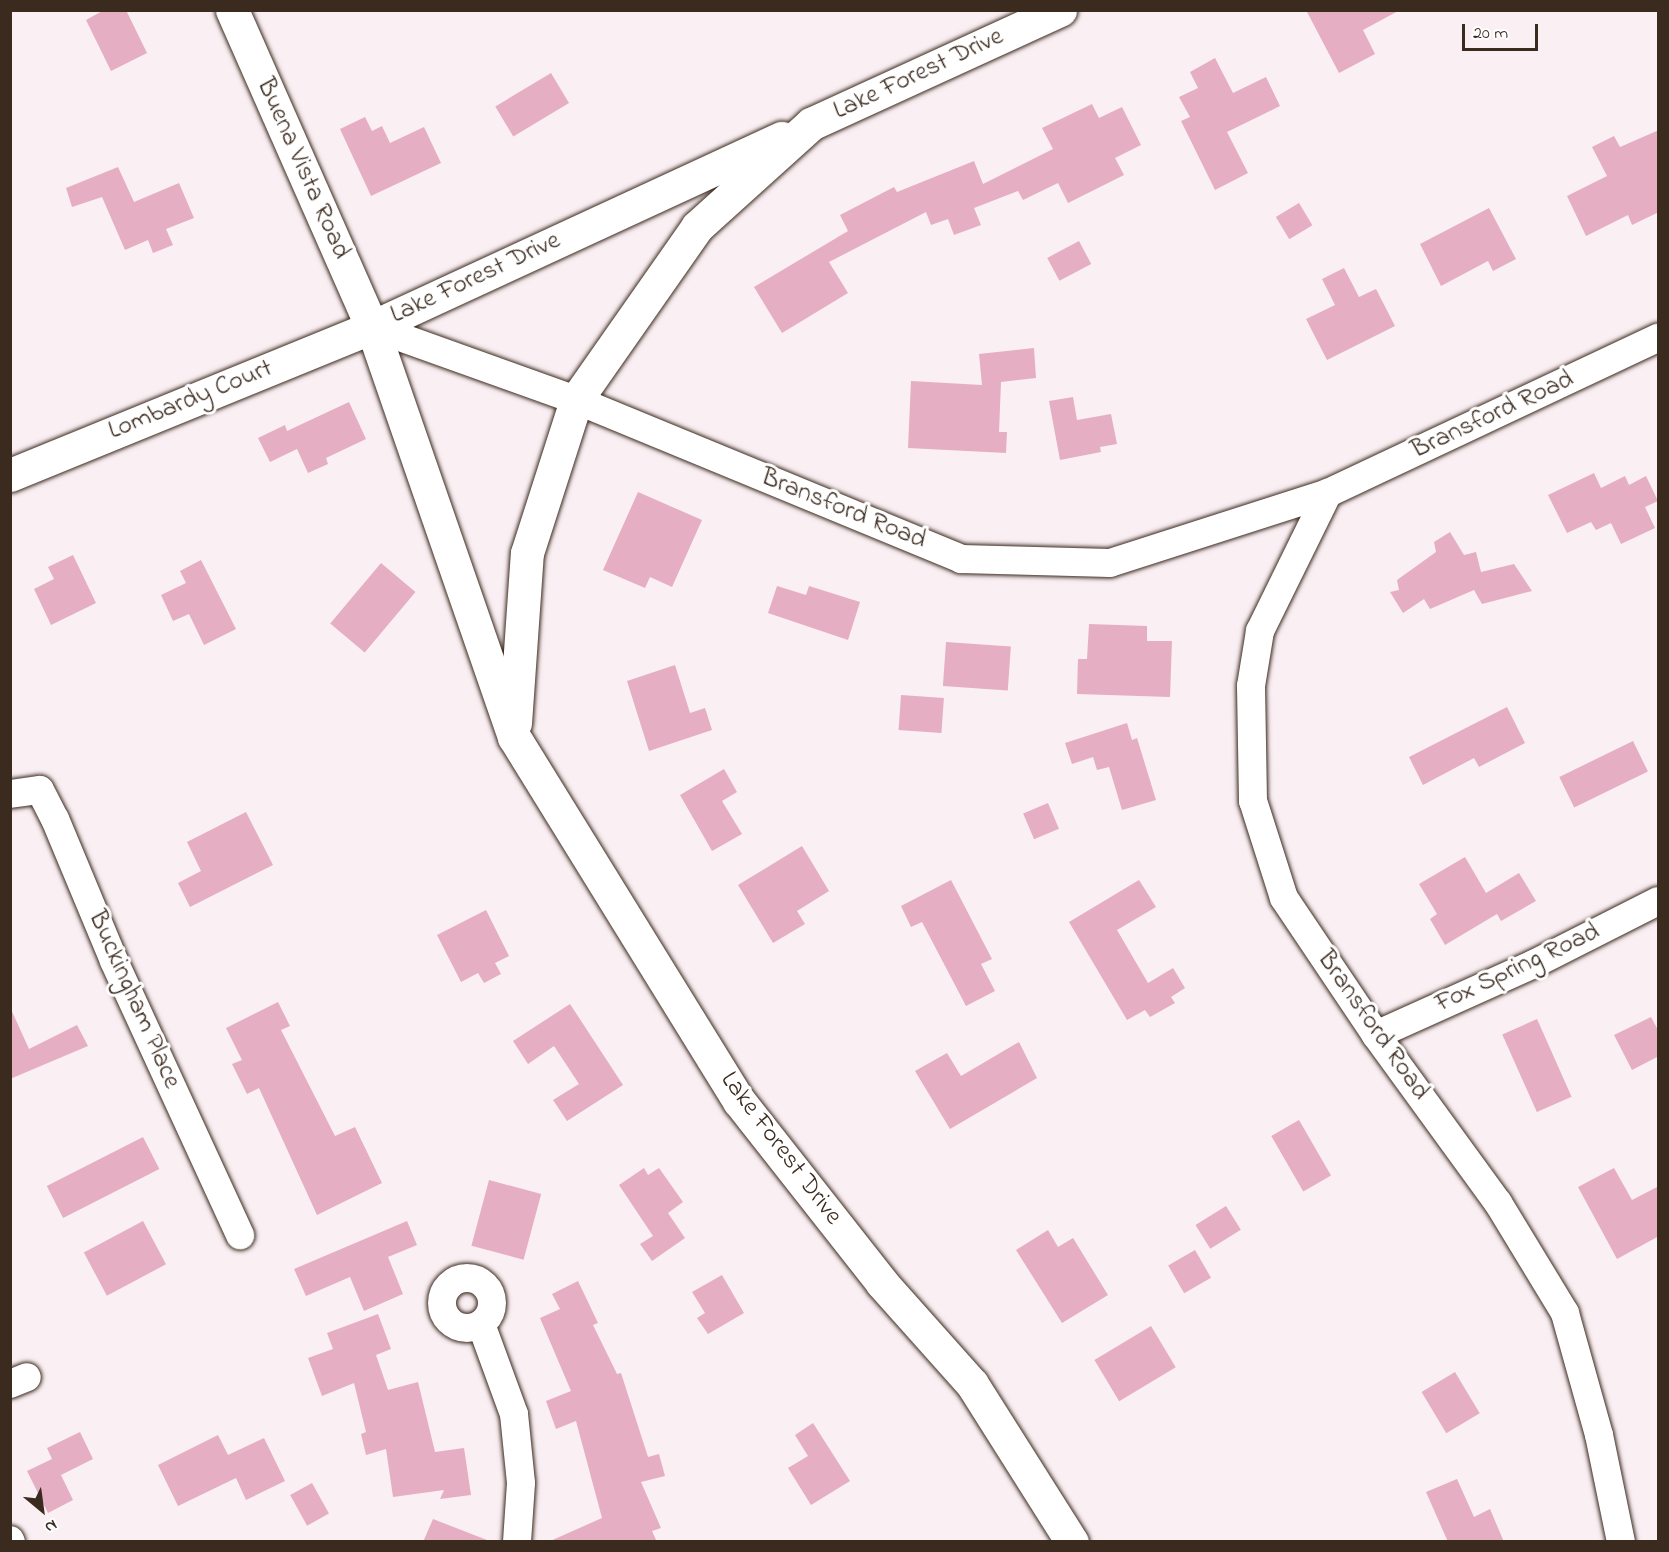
<!DOCTYPE html>
<html>
<head>
<meta charset="utf-8">
<style>
	body { margin:0 }
	#map { position:relative; width:1669px; height:1552px; overflow:hidden; background:#faeff3; font-family:"Indie Flower",sans-serif }
	div>[style] { position:absolute }
	[style*='--x'] { left:calc(var(--x)*1px); top:calc(var(--y)*1px); width:calc(var(--w)*1px); rotate:calc(var(--a)*1deg) }
	.building>* { inset:0; background:#e6aec3; transform-origin:0 0 }
	.roads { filter:drop-shadow(0 0 2px #3b2a1e) drop-shadow(0 0 2px #3b2a1e) }
	.street>* { height:28px; margin:-14px; padding:0 14px; transform-origin:14px; border-radius:14px; background:#fff }
	.street>.ring { margin:-14px; padding:0; box-sizing:content-box; background:none; border:28px solid #fff; border-radius:50% }
	.secondary>* { height:33px; margin:-16.5px; padding:0 16.5px; transform-origin:16.5px; border-radius:16.5px; background:#fff }
	span { translate:-50% -50%; white-space:nowrap; text-align:center; line-height:1.15; -webkit-text-stroke:6px #fff; paint-order:stroke }
	.street-label { font-size:26px; color:#3b2a1e }
	.frame { position:absolute; inset:0; border:12px solid #3b2a1e; pointer-events:none }
	.north { position:absolute; left:12px; top:1480px; width:60px; height:60px; -webkit-text-stroke:4px #fff; paint-order:stroke; rotate:151deg; font-size:16px; font-weight:700; line-height:24px; text-align:center; color:#3b2a1e }
	.north::after { content:''; display:block; margin:auto; width:21px; height:27px; background:#3b2a1e; clip-path:polygon(50% 0,100% 100%,50% 72%,0 100%) }
	.scale { position:absolute; left:1462px; top:24px; width:76px; height:27px; box-sizing:border-box; border:3px solid #3b2a1e; border-top:0; padding-left:8px; font-size:18px; line-height:21px; white-space:nowrap; color:#3b2a1e; -webkit-text-stroke:4px #fff; paint-order:stroke }
</style>
</head>
<body>
<div id="map">
	<div class="building">
		<div style="clip-path:polygon(104px 10px,126px 10px,147px 53px,111px 71px,86px 20px)"></div>
		<div style="clip-path:polygon(1306px 10px,1400px 10px,1363px 30px,1375px 54px,1339px 73px)"></div>
		<div style="clip-path:polygon(1215px 58px,1233px 93px,1266px 77px,1280px 106px,1227px 132px,1248px 173px,1215px 190px,1181px 121px,1190px 117px,1179px 97px,1198px 88px,1190px 72px)"></div>
		<div style="left:551px;top:73px;width:35px;height:65px;rotate:59deg"></div>
		<div style="clip-path:polygon(1092px 104px,1099px 118px,1122px 107px,1141px 145px,1115px 158px,1124px 175px,1068px 203px,1058px 183px,1023px 200px,1018px 191px,974px 208px,981px 225px,954px 235px,948px 219px,931px 225px,926px 212px,829px 262px,848px 293px,782px 333px,754px 287px,848px 231px,840px 215px,894px 187px,897px 192px,974px 161px,983px 184px,1053px 149px,1042px 128px)"></div>
		<div style="clip-path:polygon(365px 117px,372px 131px,382px 126px,390px 143px,424px 127px,441px 163px,371px 196px,340px 129px)"></div>
		<div style="clip-path:polygon(1659px 130px,1659px 212px,1632px 225px,1628px 215px,1586px 236px,1567px 196px,1607px 176px,1592px 147px,1614px 136px,1620px 147px)"></div>
		<div style="clip-path:polygon(118px 167px,134px 202px,179px 183px,194px 218px,166px 229px,173px 245px,153px 253px,148px 240px,125px 250px,102px 197px,72px 207px,66px 188px)"></div>
		<div style="left:1299px;top:203px;width:26px;height:27px;rotate:59deg"></div>
		<div style="clip-path:polygon(1489px 208px,1516px 259px,1493px 271px,1488px 261px,1441px 286px,1420px 244px)"></div>
		<div style="left:1079px;top:241px;width:26px;height:36px;rotate:62deg"></div>
		<div style="clip-path:polygon(1344px 268px,1359px 297px,1376px 289px,1395px 326px,1327px 360px,1306px 319px,1335px 305px,1322px 279px)"></div>
		<div style="clip-path:polygon(1034px 348px,1036px 378px,1001px 382px,999px 432px,1007px 432px,1006px 453px,908px 448px,911px 381px,982px 385px,979px 354px)"></div>
		<div style="clip-path:polygon(1073px 397px,1077px 420px,1111px 414px,1117px 444px,1100px 447px,1101px 452px,1060px 460px,1049px 401px)"></div>
		<div style="clip-path:polygon(349px 402px,366px 439px,326px 458px,328px 464px,308px 473px,297px 449px,270px 462px,258px 438px,285px 425px,287px 431px)"></div>
		<div style="clip-path:polygon(1594px 473px,1601px 488px,1625px 476px,1629px 485px,1646px 476px,1658px 501px,1645px 507px,1655px 528px,1621px 544px,1611px 523px,1596px 530px,1591px 522px,1567px 533px,1548px 495px)"></div>
		<div style="clip-path:polygon(638px 492px,702px 520px,672px 587px,650px 577px,645px 588px,603px 570px)"></div>
		<div style="clip-path:polygon(1450px 532px,1464px 555px,1476px 552px,1481px 572px,1514px 564px,1532px 591px,1482px 604px,1474px 590px,1430px 609px,1424px 599px,1403px 613px,1390px 592px,1399px 590px,1397px 580px,1436px 552px,1434px 542px)"></div>
		<div style="clip-path:polygon(73px 555px,96px 603px,51px 625px,34px 589px,54px 579px,48px 567px)"></div>
		<div style="clip-path:polygon(201px 560px,236px 629px,204px 645px,189px 614px,173px 621px,161px 595px,186px 583px,180px 571px)"></div>
		<div style="left:381px;top:563px;width:45px;height:79px;rotate:40deg"></div>
		<div style="clip-path:polygon(777px 586px,806px 595px,809px 586px,860px 602px,848px 640px,768px 613px)"></div>
		<div style="clip-path:polygon(1089px 624px,1147px 626px,1147px 641px,1172px 641px,1170px 697px,1077px 694px,1078px 659px,1087px 659px)"></div>
		<div style="left:946px;top:642px;width:65px;height:44px;rotate:4deg"></div>
		<div style="clip-path:polygon(675px 665px,690px 713px,705px 708px,712px 730px,649px 751px,627px 681px)"></div>
		<div style="left:901px;top:695px;width:43px;height:35px;rotate:4deg"></div>
		<div style="clip-path:polygon(1507px 707px,1525px 743px,1479px 767px,1474px 758px,1423px 785px,1409px 757px)"></div>
		<div style="clip-path:polygon(1127px 723px,1132px 740px,1137px 738px,1156px 800px,1122px 810px,1109px 767px,1097px 770px,1093px 757px,1072px 764px,1065px 743px)"></div>
		<div style="left:1633px;top:741px;width:34px;height:82px;rotate:64deg"></div>
		<div style="clip-path:polygon(724px 769px,737px 792px,722px 801px,742px 834px,712px 851px,680px 795px)"></div>
		<div style="left:1048px;top:803px;width:28px;height:27px;rotate:67deg"></div>
		<div style="clip-path:polygon(246px 812px,273px 865px,190px 907px,178px 883px,201px 871px,187px 842px)"></div>
		<div style="clip-path:polygon(802px 846px,829px 891px,797px 911px,805px 924px,773px 943px,738px 885px)"></div>
		<div style="clip-path:polygon(1465px 857px,1486px 893px,1519px 873px,1536px 901px,1501px 921px,1497px 914px,1445px 945px,1430px 919px,1437px 914px,1419px 884px)"></div>
		<div style="clip-path:polygon(951px 880px,992px 959px,981px 964px,995px 991px,966px 1006px,922px 922px,911px 927px,901px 906px)"></div>
		<div style="clip-path:polygon(1139px 880px,1156px 907px,1117px 930px,1148px 983px,1173px 968px,1185px 988px,1171px 997px,1175px 1003px,1150px 1017px,1145px 1010px,1127px 1020px,1069px 922px)"></div>
		<div style="clip-path:polygon(486px 910px,509px 956px,495px 963px,501px 974px,484px 983px,478px 973px,461px 982px,437px 935px)"></div>
		<div style="clip-path:polygon(278px 1002px,290px 1026px,281px 1030px,335px 1136px,355px 1127px,382px 1183px,317px 1215px,259px 1088px,247px 1094px,232px 1064px,242px 1060px,226px 1028px)"></div>
		<div style="clip-path:polygon(570px 1004px,623px 1085px,567px 1121px,553px 1100px,579px 1084px,554px 1046px,528px 1064px,513px 1041px)"></div>
		<div style="clip-path:polygon(10px 1007px,29px 1049px,77px 1025px,88px 1046px,10px 1079px)"></div>
		<div style="clip-path:polygon(1651px 1017px,1659px 1032px,1659px 1056px,1632px 1070px,1614px 1035px)"></div>
		<div style="left:1537px;top:1019px;width:85px;height:38px;rotate:66deg"></div>
		<div style="clip-path:polygon(1019px 1042px,1037px 1078px,950px 1129px,915px 1071px,947px 1053px,961px 1076px)"></div>
		<div style="left:1299px;top:1120px;width:64px;height:32px;rotate:60deg"></div>
		<div style="left:143px;top:1137px;width:36px;height:108px;rotate:63deg"></div>
		<div style="clip-path:polygon(644px 1168px,648px 1175px,659px 1168px,683px 1202px,668px 1213px,685px 1238px,652px 1261px,640px 1244px,653px 1236px,619px 1185px)"></div>
		<div style="clip-path:polygon(1614px 1168px,1632px 1200px,1659px 1186px,1659px 1236px,1617px 1259px,1578px 1187px)"></div>
		<div style="left:489px;top:1180px;width:54px;height:68px;rotate:15deg"></div>
		<div style="left:1226px;top:1206px;width:28px;height:36px;rotate:58deg"></div>
		<div style="left:143px;top:1221px;width:49px;height:67px;rotate:62deg"></div>
		<div style="clip-path:polygon(407px 1221px,417px 1245px,388px 1257px,403px 1294px,364px 1311px,350px 1277px,306px 1296px,294px 1269px)"></div>
		<div style="clip-path:polygon(1048px 1230px,1058px 1247px,1073px 1238px,1108px 1295px,1062px 1323px,1016px 1250px)"></div>
		<div style="left:1195px;top:1250px;width:32px;height:31px;rotate:60deg"></div>
		<div style="clip-path:polygon(722px 1275px,744px 1313px,708px 1334px,697px 1318px,705px 1313px,692px 1292px)"></div>
		<div style="clip-path:polygon(578px 1281px,598px 1323px,593px 1325px,617px 1374px,621px 1373px,648px 1457px,659px 1454px,665px 1476px,641px 1482px,661px 1528px,652px 1531px,657px 1542px,548px 1542px,602px 1518px,576px 1421px,556px 1429px,546px 1401px,571px 1391px,540px 1318px,560px 1309px,552px 1294px)"></div>
		<div style="clip-path:polygon(378px 1314px,391px 1349px,376px 1355px,388px 1390px,418px 1382px,435px 1452px,464px 1448px,471px 1495px,440px 1499px,444px 1490px,393px 1497px,386px 1449px,366px 1455px,361px 1434px,366px 1432px,354px 1383px,322px 1396px,308px 1358px,333px 1349px,327px 1333px)"></div>
		<div style="left:1151px;top:1326px;width:48px;height:66px;rotate:59deg"></div>
		<div style="left:1455px;top:1372px;width:48px;height:39px;rotate:59deg"></div>
		<div style="clip-path:polygon(813px 1423px,850px 1481px,811px 1505px,788px 1468px,808px 1456px,795px 1435px)"></div>
		<div style="clip-path:polygon(80px 1432px,93px 1459px,61px 1475px,73px 1500px,48px 1513px,27px 1471px,52px 1459px,47px 1448px)"></div>
		<div style="clip-path:polygon(218px 1435px,228px 1455px,264px 1438px,285px 1481px,246px 1500px,236px 1478px,178px 1506px,158px 1465px)"></div>
		<div style="clip-path:polygon(1457px 1479px,1474px 1517px,1490px 1509px,1504px 1542px,1448px 1542px,1426px 1492px)"></div>
		<div style="left:312px;top:1483px;width:35px;height:25px;rotate:61deg"></div>
		<div style="clip-path:polygon(433px 1519px,487px 1540px,487px 1542px,423px 1542px)"></div>
	</div>
	<div class="roads">
		<div class="street">
			<div style="--x:372;--y:327;--w:217;--a:19.7"></div>
			<div style="--x:576;--y:400;--w:417;--a:22.4"></div>
			<div style="--x:961;--y:559;--w:149;--a:1.5"></div>
			<div style="--x:1110;--y:563;--w:229;--a:-17.8"></div>
			<div style="--x:10;--y:794;--w:30;--a:-8"></div>
			<div style="--x:40;--y:790;--w:33;--a:63"></div>
			<div style="--x:55;--y:819;--w:154;--a:67.4"></div>
			<div style="--x:114;--y:961;--w:302;--a:65.3"></div>
			<div style="--x:1376;--y:1035;--w:173;--a:-24.2"></div>
			<div style="--x:1534;--y:964;--w:139;--a:-26.9"></div>
			<div class="ring" style="left:442px;top:1278px;width:22px;height:22px"></div>
			<div style="--x:481;--y:1324;--w:96;--a:69.9"></div>
			<div style="--x:514;--y:1414;--w:69;--a:84.2"></div>
			<div style="--x:521;--y:1483;--w:59;--a:93.9"></div>
			<div style="--x:10;--y:1384;--w:18;--a:-22"></div>
			<div style="--x:10;--y:1540;--w:2;--a:63"></div>
			<div style="--x:1621;--y:1542;--w:109;--a:-101.6"></div>
			<div style="--x:1599;--y:1435;--w:127;--a:-105.6"></div>
			<div style="--x:1565;--y:1313;--w:129;--a:-121.3"></div>
			<div style="--x:1498;--y:1203;--w:208;--a:-126"></div>
			<div style="--x:1376;--y:1035;--w:165;--a:-123.9"></div>
			<div style="--x:1284;--y:898;--w:102;--a:-107.7"></div>
			<div style="--x:1253;--y:801;--w:115;--a:-91"></div>
			<div style="--x:1251;--y:686;--w:56;--a:-80.7"></div>
			<div style="--x:1260;--y:631;--w:154;--a:-63.8"></div>
			<div style="--x:1328;--y:493;--w:365;--a:-25.2"></div>
		</div>
		<div class="secondary">
			<div style="--x:232;--y:10;--w:347;--a:66.2"></div>
			<div style="--x:372;--y:327;--w:434;--a:70.9"></div>
			<div style="--x:514;--y:737;--w:428;--a:58.3"></div>
			<div style="--x:739;--y:1101;--w:231;--a:51.8"></div>
			<div style="--x:882;--y:1283;--w:135;--a:48.3"></div>
			<div style="--x:972;--y:1384;--w:187;--a:57.7"></div>
			<div style="--x:10;--y:475;--w:391;--a:-22.2"></div>
			<div style="--x:372;--y:327;--w:451;--a:-24.8"></div>
			<div style="--x:515;--y:723;--w:170;--a:-86"></div>
			<div style="--x:527;--y:553;--w:161;--a:-72.2"></div>
			<div style="--x:576;--y:400;--w:211;--a:-55"></div>
			<div style="--x:697;--y:227;--w:154;--a:-42.1"></div>
			<div style="--x:811;--y:124;--w:274;--a:-24.6"></div>
		</div>
	</div>
	<div class="street-label">
		<span style="left:919px;top:75px;rotate:-25deg">Lake Forest Drive</span>
		<span style="left:302px;top:169px;rotate:66deg">Buena Vista Road</span>
		<span style="left:476px;top:279px;rotate:-25deg">Lake Forest Drive</span>
		<span style="left:191px;top:401px;rotate:-22deg">Lombardy Court</span>
		<span style="left:1493px;top:416px;rotate:-25deg">Bransford Road</span>
		<span style="left:843px;top:510px;rotate:22deg">Bransford Road</span>
		<span style="left:1518px;top:969px;rotate:-25deg">Fox Spring Road</span>
		<span style="left:133px;top:1000px;rotate:66deg">Buckingham Place</span>
		<span style="left:1372px;top:1026px;rotate:55deg">Bransford Road</span>
		<span style="left:780px;top:1149px;rotate:53deg">Lake Forest Drive</span>
	</div>
	<div class="frame"></div>
	<div class="north">N</div>
	<div class="scale">20 m</div>
</div>
</body>
</html>
